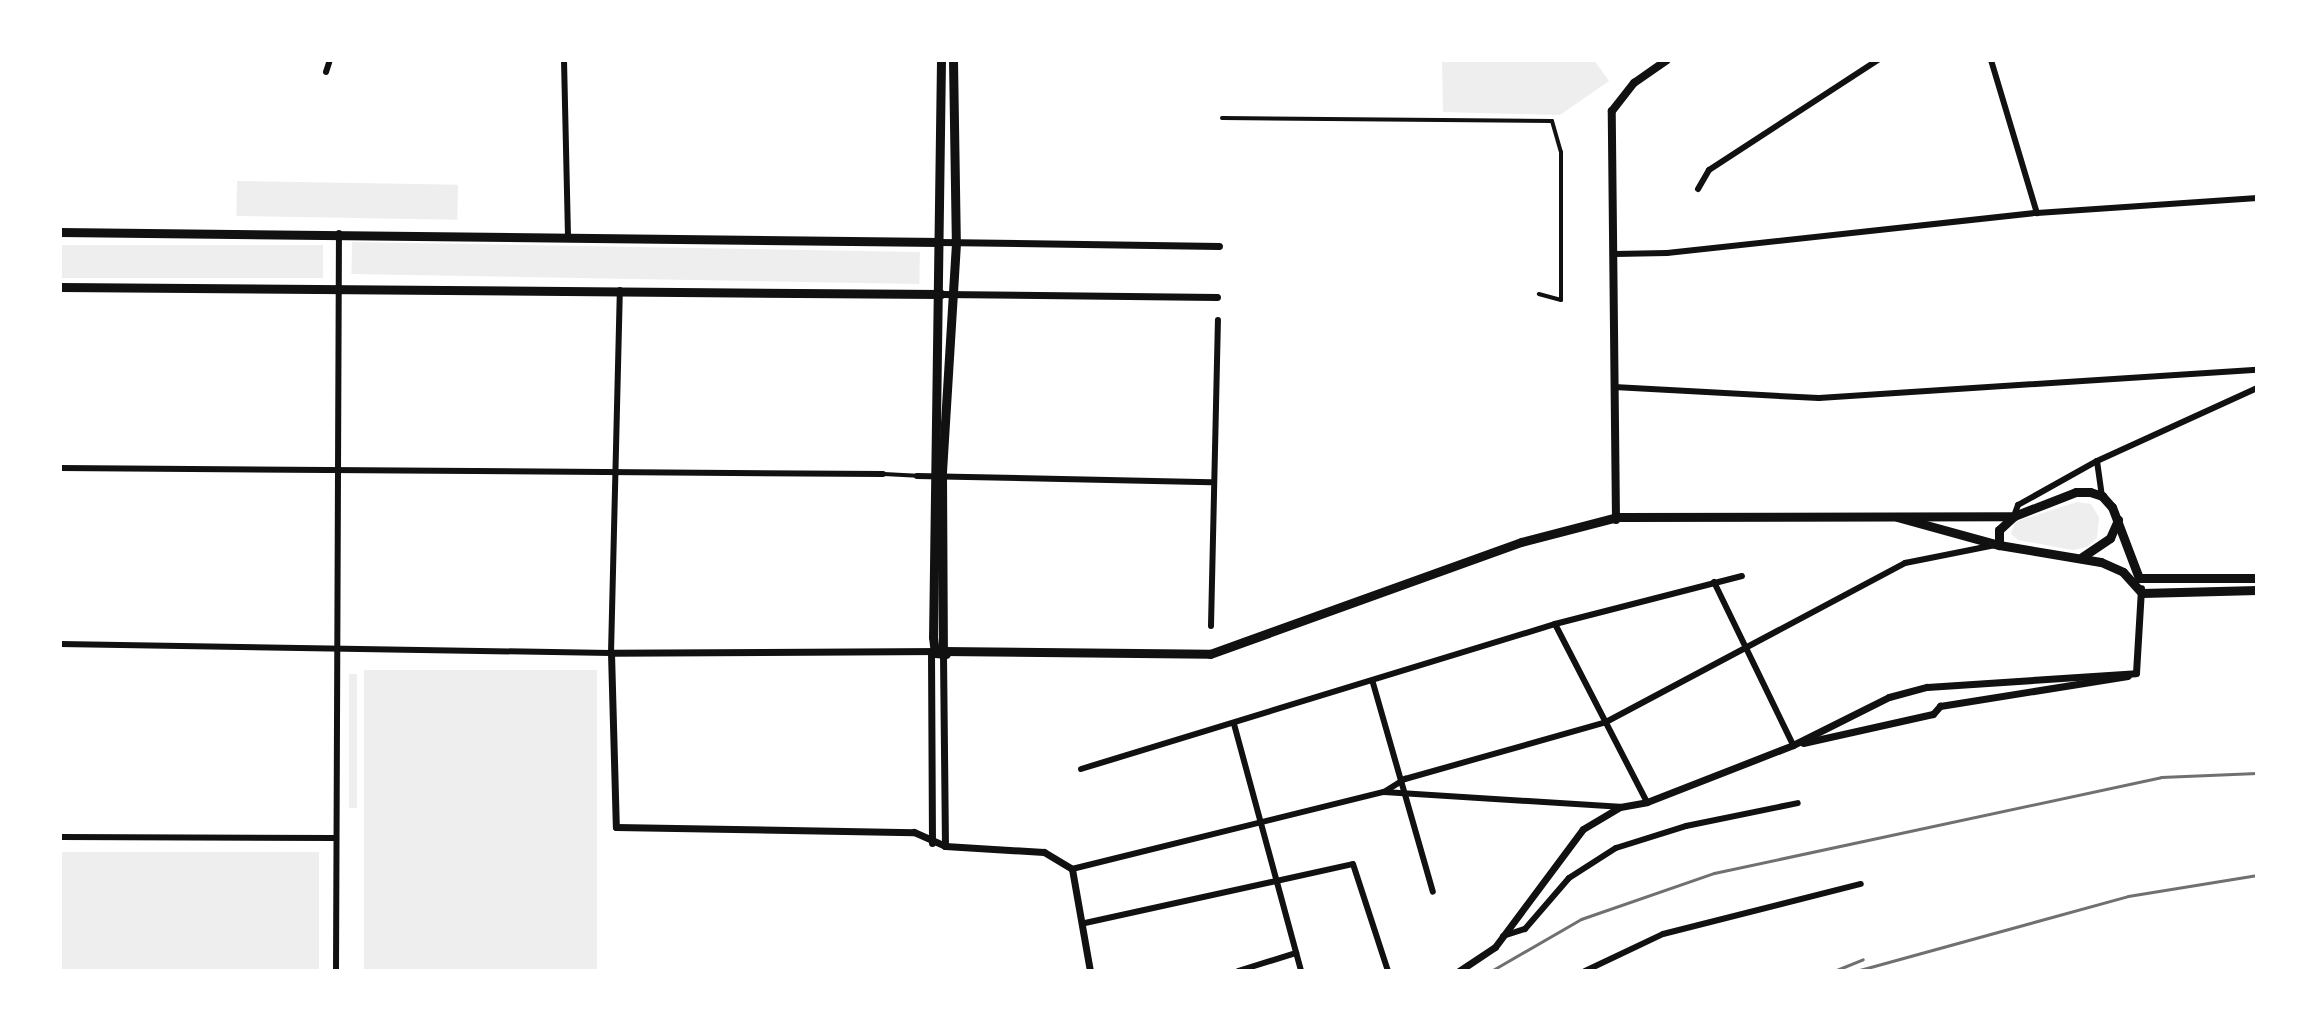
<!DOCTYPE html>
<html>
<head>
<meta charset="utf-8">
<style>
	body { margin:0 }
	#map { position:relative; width:2317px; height:1031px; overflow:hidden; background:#fff; font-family:Inter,sans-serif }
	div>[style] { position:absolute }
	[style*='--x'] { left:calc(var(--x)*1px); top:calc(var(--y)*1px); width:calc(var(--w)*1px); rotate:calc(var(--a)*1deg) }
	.green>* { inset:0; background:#eee; transform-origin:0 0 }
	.pedestrian>* { height:4px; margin:-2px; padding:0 2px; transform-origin:2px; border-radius:2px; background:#111 }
	.minor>* { height:6px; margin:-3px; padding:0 3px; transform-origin:3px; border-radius:3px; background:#111 }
	.tertiary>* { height:7px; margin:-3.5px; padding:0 3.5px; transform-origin:3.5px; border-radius:3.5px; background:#111 }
	.secondary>* { height:8px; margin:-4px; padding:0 4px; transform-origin:4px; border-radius:4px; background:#111 }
	.primary>* { height:9px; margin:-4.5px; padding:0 4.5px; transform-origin:4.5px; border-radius:4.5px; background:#111 }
	.rail>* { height:3px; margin:-1.5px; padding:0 1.5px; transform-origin:1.5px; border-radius:1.5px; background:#707070 }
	span { translate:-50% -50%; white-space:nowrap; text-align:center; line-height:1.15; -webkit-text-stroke:8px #fff; paint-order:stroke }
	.frame { position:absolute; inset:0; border:62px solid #fff; pointer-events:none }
</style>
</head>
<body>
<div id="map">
	<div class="green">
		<div style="clip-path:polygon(1442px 60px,1594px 60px,1609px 81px,1560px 115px,1443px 112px)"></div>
		<div style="left:237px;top:181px;width:221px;height:35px;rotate:1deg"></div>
		<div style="left:352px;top:242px;width:568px;height:32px;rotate:1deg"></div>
		<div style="left:60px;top:245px;width:263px;height:33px"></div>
		<div style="clip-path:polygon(2077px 502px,2091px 504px,2099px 517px,2097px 538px,2087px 547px,2073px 550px,2018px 540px,2011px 534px,2015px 522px)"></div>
		<div style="left:364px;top:670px;width:233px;height:301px"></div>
		<div style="left:349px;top:674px;width:8px;height:134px"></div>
		<div style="left:60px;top:852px;width:259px;height:119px"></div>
	</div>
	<div class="pedestrian">
		<div style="--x:1222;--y:118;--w:330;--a:0.5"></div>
		<div style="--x:1552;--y:121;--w:32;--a:74"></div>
		<div style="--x:1561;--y:152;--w:148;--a:90"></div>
		<div style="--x:1561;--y:300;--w:23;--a:-165"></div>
		<div style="--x:884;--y:474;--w:33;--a:3"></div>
	</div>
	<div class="minor">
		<div style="--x:564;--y:60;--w:177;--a:88.7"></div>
		<div style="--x:1991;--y:60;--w:160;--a:73.3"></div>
		<div style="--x:326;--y:72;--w:13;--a:-72"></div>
		<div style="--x:1698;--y:189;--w:22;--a:-60"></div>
		<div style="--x:1709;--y:170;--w:202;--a:-33.1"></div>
		<div style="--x:1615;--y:254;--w:52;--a:-1.1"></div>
		<div style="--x:1667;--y:253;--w:372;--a:-6.2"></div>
		<div style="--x:2037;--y:213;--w:221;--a:-3.9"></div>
		<div style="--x:1614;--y:387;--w:205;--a:3.1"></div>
		<div style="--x:1819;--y:398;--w:439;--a:-3.7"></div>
		<div style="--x:2097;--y:461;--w:35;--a:82"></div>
		<div style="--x:60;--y:468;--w:823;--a:0.42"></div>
		<div style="--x:917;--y:476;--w:294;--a:1.2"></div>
		<div style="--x:2014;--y:516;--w:12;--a:-70"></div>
		<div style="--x:2018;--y:505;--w:90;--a:-29.1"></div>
		<div style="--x:2097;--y:461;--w:176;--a:-24.5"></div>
		<div style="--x:1714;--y:582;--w:181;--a:64.1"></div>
		<div style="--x:1555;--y:624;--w:200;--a:62.7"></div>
		<div style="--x:1211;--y:626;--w:306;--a:-88.7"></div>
		<div style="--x:60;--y:644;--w:551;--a:0.94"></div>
		<div style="--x:611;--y:653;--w:363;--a:-88.6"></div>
		<div style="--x:1373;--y:683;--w:217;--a:74"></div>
		<div style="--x:1234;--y:724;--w:256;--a:74.8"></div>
		<div style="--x:1081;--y:769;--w:496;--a:-17"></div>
		<div style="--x:1555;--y:624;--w:193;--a:-14.4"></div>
		<div style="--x:1384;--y:792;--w:236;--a:3.6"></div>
		<div style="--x:60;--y:837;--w:275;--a:0.2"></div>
		<div style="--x:1072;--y:869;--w:321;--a:-13.9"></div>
		<div style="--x:1384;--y:792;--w:25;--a:-32"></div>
		<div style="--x:1405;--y:779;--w:209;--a:-15.8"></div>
		<div style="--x:1606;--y:722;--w:339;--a:-28"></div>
		<div style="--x:1905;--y:563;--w:92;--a:-11.3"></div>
		<div style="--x:1085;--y:923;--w:274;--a:-12.4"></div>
		<div style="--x:1353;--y:864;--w:113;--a:71.9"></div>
		<div style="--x:1503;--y:936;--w:23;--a:-18"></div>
		<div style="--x:1525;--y:929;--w:67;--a:-49.2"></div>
		<div style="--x:1569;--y:878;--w:56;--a:-32.6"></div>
		<div style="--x:1616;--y:848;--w:73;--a:-17.4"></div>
		<div style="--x:1686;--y:826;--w:114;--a:-11.6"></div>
		<div style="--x:336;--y:971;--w:738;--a:-89.77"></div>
		<div style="--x:1238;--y:971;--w:61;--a:-17.2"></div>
		<div style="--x:1585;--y:971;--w:86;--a:-25.4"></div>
		<div style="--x:1663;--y:934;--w:204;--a:-14.2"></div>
	</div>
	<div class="tertiary">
		<div style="--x:940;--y:242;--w:279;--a:0.8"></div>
		<div style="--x:941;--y:294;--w:276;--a:0.6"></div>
		<div style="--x:931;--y:653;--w:190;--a:89.7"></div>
		<div style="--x:2136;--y:673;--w:85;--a:-86.6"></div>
		<div style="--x:1803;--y:743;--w:133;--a:-12.6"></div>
		<div style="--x:1933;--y:714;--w:11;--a:-49"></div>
		<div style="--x:1940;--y:706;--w:190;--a:-9.1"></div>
		<div style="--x:945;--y:846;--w:195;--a:-90.6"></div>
		<div style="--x:943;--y:651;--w:332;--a:179.7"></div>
		<div style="--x:611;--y:653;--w:174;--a:88.4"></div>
		<div style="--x:616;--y:827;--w:298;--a:1"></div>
		<div style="--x:914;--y:832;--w:34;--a:24"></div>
		<div style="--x:945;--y:846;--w:99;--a:3.5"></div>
		<div style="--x:1044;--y:852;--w:33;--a:31"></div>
		<div style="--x:1072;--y:869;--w:104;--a:80"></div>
		<div style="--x:1459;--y:971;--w:43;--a:-33.7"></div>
		<div style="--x:1495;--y:947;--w:147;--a:-53.3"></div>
		<div style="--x:1583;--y:829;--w:43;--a:-30.7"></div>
		<div style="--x:1620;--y:807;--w:27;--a:-10"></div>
		<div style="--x:1647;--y:802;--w:157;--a:-21.3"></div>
		<div style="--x:1793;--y:745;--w:107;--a:-26.6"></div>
		<div style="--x:1889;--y:697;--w:39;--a:-15"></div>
		<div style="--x:1927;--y:687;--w:209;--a:-3.8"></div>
	</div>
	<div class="secondary">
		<div style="--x:1616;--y:520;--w:409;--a:-90.6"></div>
		<div style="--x:1612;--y:111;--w:36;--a:-52"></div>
		<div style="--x:1634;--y:83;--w:40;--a:-34.9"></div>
	</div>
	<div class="primary">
		<div style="--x:941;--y:60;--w:577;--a:90.79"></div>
		<div style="--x:933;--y:637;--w:16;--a:83"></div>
		<div style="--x:935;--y:653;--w:11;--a:5"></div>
		<div style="--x:953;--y:60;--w:183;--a:89.1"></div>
		<div style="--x:956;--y:243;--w:232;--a:93.5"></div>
		<div style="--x:942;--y:475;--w:176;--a:89.7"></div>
		<div style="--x:943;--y:651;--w:267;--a:0.6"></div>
		<div style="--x:1210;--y:654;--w:331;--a:-19.8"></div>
		<div style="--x:1521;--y:542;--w:100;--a:-14.5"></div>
		<div style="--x:1618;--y:517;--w:396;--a:-0.1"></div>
		<div style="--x:2014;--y:516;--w:66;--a:-21.2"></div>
		<div style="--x:2076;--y:492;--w:14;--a:0"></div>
		<div style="--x:2090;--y:492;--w:13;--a:18"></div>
		<div style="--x:2102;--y:496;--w:15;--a:48"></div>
		<div style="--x:2112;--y:507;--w:76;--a:69.2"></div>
		<div style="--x:2139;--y:578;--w:118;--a:0"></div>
		<div style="--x:60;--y:232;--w:880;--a:0.65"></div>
		<div style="--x:60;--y:287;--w:881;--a:0.46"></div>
		<div style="--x:1897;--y:517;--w:106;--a:15.4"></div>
		<div style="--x:1999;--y:545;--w:103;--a:9.5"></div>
		<div style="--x:2101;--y:562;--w:24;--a:24"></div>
		<div style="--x:2123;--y:572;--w:28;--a:48"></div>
		<div style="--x:2142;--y:593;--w:115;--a:-1.5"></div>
		<div style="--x:1999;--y:545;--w:15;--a:-90"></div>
		<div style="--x:1999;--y:530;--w:21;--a:-43"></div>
		<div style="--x:2082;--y:557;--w:34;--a:-34"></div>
		<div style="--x:2110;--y:538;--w:20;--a:-66"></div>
	</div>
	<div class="rail">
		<div style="--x:1491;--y:971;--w:104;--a:-30"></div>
		<div style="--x:1581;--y:919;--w:141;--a:-19.1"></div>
		<div style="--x:1714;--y:873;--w:457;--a:-12.1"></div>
		<div style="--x:2161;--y:777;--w:96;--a:-2.4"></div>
		<div style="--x:1834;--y:971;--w:31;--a:-22"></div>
		<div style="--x:1856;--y:971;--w:282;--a:-15.4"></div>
		<div style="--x:2128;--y:896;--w:131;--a:-9.2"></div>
	</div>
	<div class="frame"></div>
</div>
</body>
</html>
